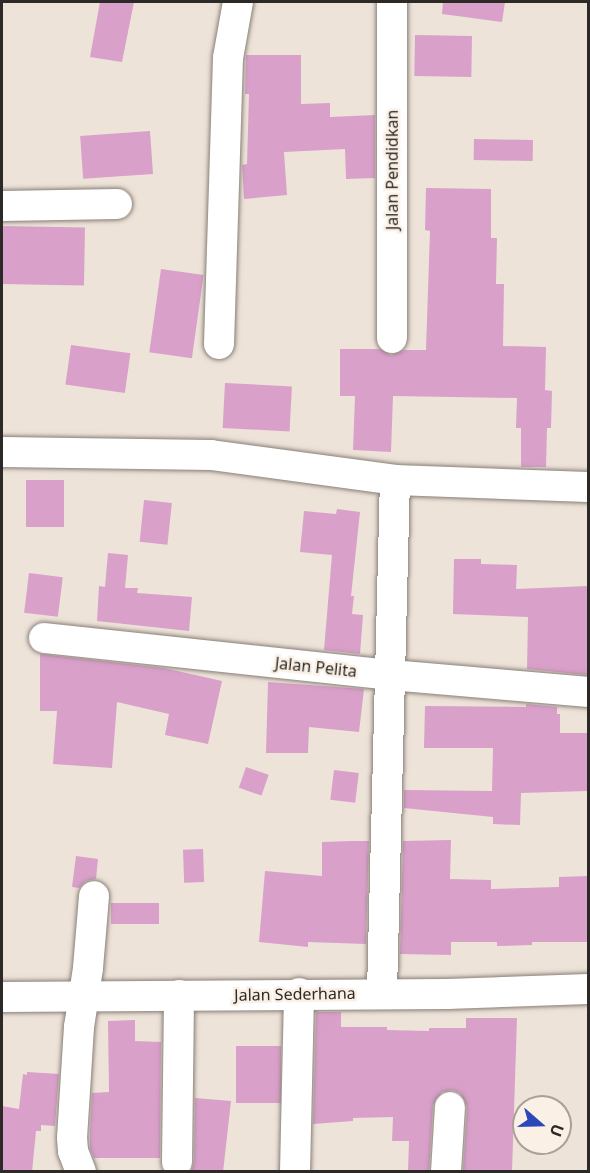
<!DOCTYPE html>
<html>
<head>
<meta charset="utf-8">
<style>
	body { margin:0 }
	#map { position:relative; width:590px; height:1173px; overflow:hidden; background:#ede3d9; font-family:"Noto Sans",sans-serif }
	div>[style] { position:absolute }
	[style*='--x'] { left:calc(var(--x)*1px); top:calc(var(--y)*1px); width:calc(var(--w)*1px); rotate:calc(var(--a)*1deg) }
	.building>* { inset:0; background:#d9a0ca; transform-origin:0 0 }
	.roads { filter:drop-shadow(0 0 2px #887f76) drop-shadow(0 0 2px #887f76) }
	.minor>* { height:30px; margin:-15px; padding:0 15px; transform-origin:15px; border-radius:15px; background:#fff }
	span { translate:-50% -50%; white-space:nowrap; text-align:center; line-height:1.15; -webkit-text-stroke:5px #faf0e6; paint-order:stroke }
	.street-label { font-size:16px; color:#2d2926 }
	.frame { position:absolute; inset:0; border:3px solid #2d2926; pointer-events:none }
	.north { position:absolute; left:512px; top:1095px; width:60px; height:60px; box-sizing:border-box; background:#faf0e6; border:2px solid #a8a099; border-radius:50%; rotate:110deg; font-size:16px; font-weight:700; line-height:24px; text-align:center; color:#2d2926 }
	.north::after { content:''; display:block; margin:auto; width:21px; height:27px; background:#2c47b8; clip-path:polygon(50% 0,100% 100%,50% 72%,0 100%) }
</style>
</head>
<body>
<div id="map">
	<div class="building">
		<div style="clip-path:polygon(100px 2px,134px 2px,122px 62px,90px 57px)"></div>
		<div style="clip-path:polygon(443px 2px,505px 2px,502px 22px,442px 14px)"></div>
		<div style="left:415px;top:35px;width:57px;height:41px;rotate:1deg"></div>
		<div style="clip-path:polygon(246px 55px,301px 55px,301px 104px,330px 103px,330px 117px,375px 115px,375px 178px,346px 179px,345px 149px,284px 152px,287px 195px,244px 199px,242px 165px,247px 164px,249px 94px,245px 94px)"></div>
		<div style="left:150px;top:131px;width:43px;height:70px;rotate:86deg"></div>
		<div style="left:474px;top:139px;width:59px;height:21px;rotate:1deg"></div>
		<div style="clip-path:polygon(426px 188px,491px 189px,491px 238px,497px 238px,496px 284px,504px 284px,503px 346px,546px 347px,545px 390px,552px 391px,551px 428px,547px 428px,546px 467px,521px 467px,521px 428px,516px 428px,517px 398px,393px 396px,391px 452px,353px 450px,355px 396px,340px 396px,340px 349px,380px 349px,391px 355px,404px 350px,426px 350px,430px 231px,425px 230px)"></div>
		<div style="left:2px;top:226px;width:83px;height:58px;rotate:1deg"></div>
		<div style="left:161px;top:269px;width:43px;height:84px;rotate:8deg"></div>
		<div style="left:71px;top:345px;width:60px;height:40px;rotate:8deg"></div>
		<div style="left:225px;top:383px;width:67px;height:45px;rotate:3deg"></div>
		<div style="left:26px;top:480px;width:38px;height:47px"></div>
		<div style="left:144px;top:500px;width:28px;height:42px;rotate:6deg"></div>
		<div style="clip-path:polygon(337px 509px,360px 512px,351px 596px,354px 596px,352px 614px,363px 615px,360px 654px,324px 650px,332px 555px,300px 552px,304px 511px,336px 514px)"></div>
		<div style="clip-path:polygon(108px 553px,128px 555px,125px 588px,138px 588px,137px 593px,192px 597px,189px 631px,97px 621px,99px 586px,105px 587px)"></div>
		<div style="clip-path:polygon(454px 559px,481px 559px,481px 564px,517px 565px,516px 589px,588px 586px,588px 675px,527px 669px,528px 617px,453px 614px)"></div>
		<div style="left:29px;top:573px;width:34px;height:40px;rotate:7deg"></div>
		<div style="clip-path:polygon(40px 654px,164px 668px,222px 681px,208px 744px,165px 735px,169px 714px,117px 702px,112px 768px,53px 764px,57px 711px,40px 711px)"></div>
		<div style="clip-path:polygon(268px 682px,364px 689px,359px 732px,309px 727px,308px 753px,266px 753px)"></div>
		<div style="clip-path:polygon(526px 704px,557px 707px,557px 714px,560px 714px,560px 733px,588px 733px,588px 791px,521px 793px,520px 825px,493px 824px,493px 817px,404px 808px,404px 790px,492px 791px,493px 748px,424px 748px,425px 706px,526px 707px)"></div>
		<div style="left:246px;top:767px;width:24px;height:22px;rotate:19deg"></div>
		<div style="left:334px;top:770px;width:25px;height:30px;rotate:7deg"></div>
		<div style="clip-path:polygon(451px 840px,450px 879px,491px 880px,491px 889px,559px 887px,559px 877px,588px 876px,588px 942px,532px 942px,532px 945px,497px 946px,497px 942px,451px 942px,451px 955px,400px 954px,403px 841px)"></div>
		<div style="clip-path:polygon(351px 841px,369px 841px,366px 944px,308px 942px,308px 947px,259px 942px,265px 871px,322px 876px,322px 842px)"></div>
		<div style="left:203px;top:849px;width:33px;height:20px;rotate:88deg"></div>
		<div style="clip-path:polygon(76px 856px,98px 859px,96px 879px,86px 881px,79px 888px,72px 887px)"></div>
		<div style="left:111px;top:903px;width:48px;height:21px"></div>
		<div style="clip-path:polygon(316px 1012px,341px 1012px,341px 1027px,387px 1027px,387px 1030px,429px 1031px,429px 1028px,466px 1028px,466px 1018px,517px 1018px,512px 1172px,463px 1172px,467px 1107px,460px 1093px,452px 1090px,442px 1092px,433px 1105px,429px 1172px,408px 1172px,409px 1141px,392px 1141px,393px 1117px,353px 1118px,353px 1121px,313px 1124px)"></div>
		<div style="clip-path:polygon(135px 1020px,135px 1041px,161px 1042px,160px 1158px,94px 1158px,90px 1148px,90px 1131px,92px 1093px,109px 1092px,108px 1021px)"></div>
		<div style="left:236px;top:1046px;width:45px;height:57px"></div>
		<div style="clip-path:polygon(27px 1072px,59px 1074px,55px 1126px,41px 1125px,41px 1131px,36px 1131px,32px 1172px,2px 1172px,2px 1106px,19px 1109px,23px 1074px,27px 1075px)"></div>
		<div style="clip-path:polygon(195px 1098px,231px 1101px,223px 1172px,191px 1172px,194px 1162px)"></div>
	</div>
	<div class="roads">
		<div class="minor">
			<div style="--x:2;--y:206;--w:115;--a:-1"></div>
			<div style="--x:392;--y:338;--w:336;--a:-90"></div>
			<div style="--x:219;--y:344;--w:286;--a:-88.2"></div>
			<div style="--x:228;--y:58;--w:57;--a:-79.9"></div>
			<div style="--x:2;--y:452;--w:209;--a:0.8"></div>
			<div style="--x:211;--y:455;--w:186;--a:7.7"></div>
			<div style="--x:395;--y:480;--w:193;--a:2.1"></div>
			<div style="--x:44;--y:638;--w:349;--a:6.1"></div>
			<div style="--x:391;--y:675;--w:198;--a:4.9"></div>
			<div style="--x:382;--y:992;--w:512;--a:-88.55"></div>
			<div style="--x:2;--y:997;--w:445;--a:-0.4"></div>
			<div style="--x:447;--y:994;--w:141;--a:-2"></div>
			<div style="--x:177;--y:1162;--w:167;--a:-89.3"></div>
			<div style="--x:81;--y:1172;--w:22;--a:-111"></div>
			<div style="--x:73;--y:1151;--w:13;--a:-94"></div>
			<div style="--x:72;--y:1138;--w:111;--a:-86.4"></div>
			<div style="--x:79;--y:1027;--w:60;--a:-81.3"></div>
			<div style="--x:88;--y:968;--w:72;--a:-85.2"></div>
			<div style="--x:295;--y:1172;--w:179;--a:-88.7"></div>
			<div style="--x:446;--y:1172;--w:65;--a:-86.5"></div>
		</div>
	</div>
	<div class="street-label">
		<span style="left:392px;top:170px;rotate:-90deg">Jalan Pendidkan</span>
		<span style="left:316px;top:667px;rotate:6deg">Jalan Pelita</span>
		<span style="left:295px;top:994px;rotate:-1deg">Jalan Sederhana</span>
	</div>
	<div class="frame"></div>
	<div class="north">U</div>
</div>
</body>
</html>
